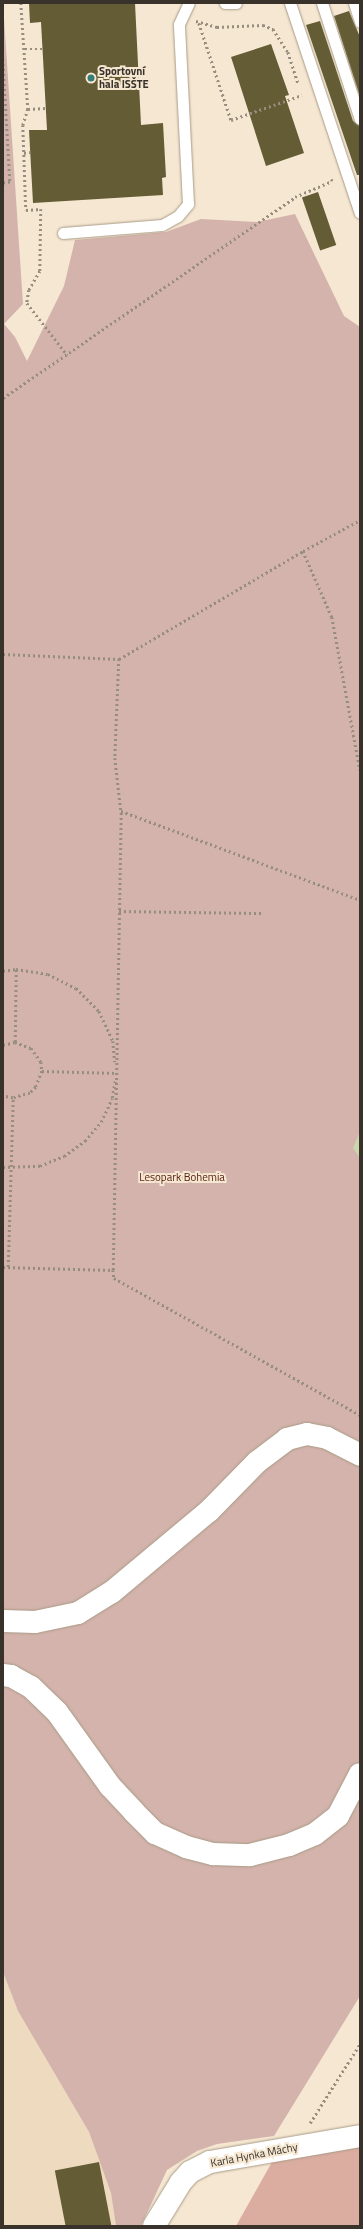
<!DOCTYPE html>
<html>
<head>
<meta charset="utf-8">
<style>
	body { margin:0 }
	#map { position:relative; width:363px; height:2229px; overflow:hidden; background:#f5e7d1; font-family:"Titillium Web",sans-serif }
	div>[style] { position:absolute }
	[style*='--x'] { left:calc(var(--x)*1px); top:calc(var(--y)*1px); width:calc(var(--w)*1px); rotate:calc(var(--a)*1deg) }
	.built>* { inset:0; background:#eedbbf }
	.green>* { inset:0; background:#d3b3ab }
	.forest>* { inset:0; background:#dbada1 }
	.water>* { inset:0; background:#cad6ac }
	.building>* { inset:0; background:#635c35; transform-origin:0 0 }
	.path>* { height:2.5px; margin-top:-1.25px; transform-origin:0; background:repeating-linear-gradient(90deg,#978d7e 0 2px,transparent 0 5px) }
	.roads { filter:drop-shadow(0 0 1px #a99b87) drop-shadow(0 0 1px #a99b87) }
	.lane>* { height:11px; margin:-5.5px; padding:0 5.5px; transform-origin:5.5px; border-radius:5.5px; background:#fff }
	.street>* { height:22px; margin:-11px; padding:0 11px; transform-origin:11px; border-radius:11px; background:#fff }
	.dots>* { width:11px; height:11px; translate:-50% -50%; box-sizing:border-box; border:2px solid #f5e7d1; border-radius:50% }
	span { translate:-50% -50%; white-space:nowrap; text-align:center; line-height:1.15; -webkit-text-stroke:4px #f5e7d1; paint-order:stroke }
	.poi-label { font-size:11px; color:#38322a; font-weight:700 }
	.left { translate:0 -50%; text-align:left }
	.park-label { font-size:11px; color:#5b2215 }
	.street-label { font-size:11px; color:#38322a }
	.frame { position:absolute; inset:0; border:4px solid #38322a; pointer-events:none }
</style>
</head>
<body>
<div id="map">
	<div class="built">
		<div style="clip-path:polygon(3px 1972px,18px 2011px,89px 2132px,111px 2193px,116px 2226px,3px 2226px)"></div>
	</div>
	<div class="green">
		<div style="clip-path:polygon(3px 3px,23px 304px,4px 324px,15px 337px,27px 361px,64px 286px,75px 240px,166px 232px,201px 219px,257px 222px,295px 214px,344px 316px,360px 327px,360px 1996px,274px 2136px,217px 2144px,197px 2151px,167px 2170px,141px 2226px,116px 2226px,111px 2193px,89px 2132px,18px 2011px,3px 1972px)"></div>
	</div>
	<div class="forest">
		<div style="clip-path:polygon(360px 2146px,360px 2226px,236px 2226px,272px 2162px)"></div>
	</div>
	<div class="water">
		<div style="clip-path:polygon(360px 1131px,360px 1158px,353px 1148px)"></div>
	</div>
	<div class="building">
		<div style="clip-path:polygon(29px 3px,135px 3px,141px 125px,163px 123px,166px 177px,162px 178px,163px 195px,33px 203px,29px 130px,47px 130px,41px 22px,30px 23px)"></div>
		<div style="clip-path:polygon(349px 11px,360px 37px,360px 97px,334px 16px)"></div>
		<div style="clip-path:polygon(320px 21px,353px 121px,360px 126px,360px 175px,357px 175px,306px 25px)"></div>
		<div style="clip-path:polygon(271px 44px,289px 95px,285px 96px,304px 153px,266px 166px,231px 57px)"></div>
		<div style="left:318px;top:192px;width:56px;height:17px;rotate:71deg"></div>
		<div style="left:99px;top:2162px;width:65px;height:45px;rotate:79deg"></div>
	</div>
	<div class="path">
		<div style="--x:21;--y:3;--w:106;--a:86.2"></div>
		<div style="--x:28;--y:109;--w:17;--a:107"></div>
		<div style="--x:23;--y:125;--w:85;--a:88"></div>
		<div style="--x:26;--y:210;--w:15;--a:-4"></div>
		<div style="--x:41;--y:209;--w:62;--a:90.9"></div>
		<div style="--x:40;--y:271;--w:22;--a:120"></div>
		<div style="--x:29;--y:290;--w:13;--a:99"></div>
		<div style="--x:27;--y:303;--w:66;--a:52.4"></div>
		<div style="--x:196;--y:21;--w:22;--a:16"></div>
		<div style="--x:217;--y:27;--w:46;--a:-2.5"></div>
		<div style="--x:263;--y:25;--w:11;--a:22"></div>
		<div style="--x:273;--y:29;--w:27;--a:57"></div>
		<div style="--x:288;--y:52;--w:33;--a:72"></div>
		<div style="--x:199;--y:23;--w:102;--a:71.7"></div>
		<div style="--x:231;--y:120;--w:75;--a:-19.4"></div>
		<div style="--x:25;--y:49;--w:18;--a:0"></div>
		<div style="--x:3;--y:59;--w:123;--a:86.7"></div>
		<div style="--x:10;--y:182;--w:7;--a:172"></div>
		<div style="--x:28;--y:109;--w:18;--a:-3"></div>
		<div style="--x:24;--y:153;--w:6;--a:-9"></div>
		<div style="--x:3;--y:398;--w:354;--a:-34.5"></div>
		<div style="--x:295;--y:197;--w:40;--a:-23.4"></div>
		<div style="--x:332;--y:181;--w:2;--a:-117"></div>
		<div style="--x:303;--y:551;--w:65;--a:-28.5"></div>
		<div style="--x:3;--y:654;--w:116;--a:2.5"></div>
		<div style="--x:119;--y:659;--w:213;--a:-30.4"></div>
		<div style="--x:303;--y:551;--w:72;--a:66.3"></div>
		<div style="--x:332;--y:617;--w:156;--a:79.6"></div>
		<div style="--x:119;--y:659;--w:99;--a:92.3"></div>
		<div style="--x:115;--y:758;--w:53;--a:83.5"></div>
		<div style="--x:119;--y:911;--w:142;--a:0.8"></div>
		<div style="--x:3;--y:971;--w:13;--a:-9"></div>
		<div style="--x:16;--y:969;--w:32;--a:9"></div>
		<div style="--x:48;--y:974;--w:31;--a:27"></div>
		<div style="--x:76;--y:988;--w:33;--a:45"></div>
		<div style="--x:99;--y:1011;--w:33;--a:65"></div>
		<div style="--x:113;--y:1041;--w:21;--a:85"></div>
		<div style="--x:15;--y:1042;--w:73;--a:-89.2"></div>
		<div style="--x:3;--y:1045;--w:12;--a:-14"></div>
		<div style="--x:15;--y:1042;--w:17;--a:21"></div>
		<div style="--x:31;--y:1048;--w:17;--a:54"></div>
		<div style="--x:41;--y:1062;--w:9;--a:84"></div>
		<div style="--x:42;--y:1071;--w:17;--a:111"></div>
		<div style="--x:36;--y:1087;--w:8;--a:135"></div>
		<div style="--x:30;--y:1093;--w:18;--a:164"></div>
		<div style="--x:13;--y:1098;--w:10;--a:-169"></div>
		<div style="--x:42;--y:1071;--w:75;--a:1.5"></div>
		<div style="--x:3;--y:1167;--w:37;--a:-2"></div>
		<div style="--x:40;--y:1166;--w:26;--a:-23"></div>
		<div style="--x:64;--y:1156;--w:26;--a:-36"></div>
		<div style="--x:85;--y:1141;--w:25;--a:-50"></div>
		<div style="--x:101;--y:1122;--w:26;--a:-65"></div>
		<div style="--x:112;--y:1098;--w:17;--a:-80"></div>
		<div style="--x:3;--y:1267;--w:110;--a:1.6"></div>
		<div style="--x:113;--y:1270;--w:459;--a:-89"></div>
		<div style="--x:121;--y:811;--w:255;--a:20.4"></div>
		<div style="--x:8;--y:1267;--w:169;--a:-88.3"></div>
		<div style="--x:113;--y:1270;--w:8;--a:83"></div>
		<div style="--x:114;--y:1278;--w:282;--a:29.1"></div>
		<div style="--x:310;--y:2123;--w:93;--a:-57.7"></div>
	</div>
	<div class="roads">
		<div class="lane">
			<div style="--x:225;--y:3;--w:11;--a:0"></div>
			<div style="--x:290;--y:3;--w:221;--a:71.6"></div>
			<div style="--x:322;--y:3;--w:122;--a:71.9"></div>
			<div style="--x:354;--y:3;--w:20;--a:72"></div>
			<div style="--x:63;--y:233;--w:99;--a:-4.6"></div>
			<div style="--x:162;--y:225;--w:18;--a:-29"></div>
			<div style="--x:178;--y:216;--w:16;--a:-50"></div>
			<div style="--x:188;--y:204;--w:180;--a:-92.9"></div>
			<div style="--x:179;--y:24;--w:23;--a:-65"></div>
		</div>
		<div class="street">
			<div style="--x:3;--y:1621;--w:32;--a:2"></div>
			<div style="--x:35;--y:1622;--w:44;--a:-11.8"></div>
			<div style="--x:78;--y:1613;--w:40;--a:-32"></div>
			<div style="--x:112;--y:1592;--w:126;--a:-39.9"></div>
			<div style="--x:209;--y:1511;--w:69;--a:-45.6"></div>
			<div style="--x:257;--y:1462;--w:38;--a:-37"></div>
			<div style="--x:287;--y:1439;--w:21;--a:-14"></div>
			<div style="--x:307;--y:1434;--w:20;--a:11"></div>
			<div style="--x:327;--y:1438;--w:37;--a:27"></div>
			<div style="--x:3;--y:1675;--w:8;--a:7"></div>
			<div style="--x:11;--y:1676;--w:23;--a:29"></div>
			<div style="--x:31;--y:1687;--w:36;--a:44"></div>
			<div style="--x:57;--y:1712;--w:91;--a:54.4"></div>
			<div style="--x:110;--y:1786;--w:35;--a:47"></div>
			<div style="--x:134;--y:1812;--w:30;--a:45"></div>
			<div style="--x:155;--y:1833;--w:34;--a:24"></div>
			<div style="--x:186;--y:1847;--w:28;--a:15"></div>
			<div style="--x:213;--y:1854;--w:37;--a:2"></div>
			<div style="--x:250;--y:1855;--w:40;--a:-14.4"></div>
			<div style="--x:289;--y:1845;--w:28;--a:-23"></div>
			<div style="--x:315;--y:1834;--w:29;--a:-38"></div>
			<div style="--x:338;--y:1816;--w:47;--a:-62.4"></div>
			<div style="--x:154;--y:2226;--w:52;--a:-58.5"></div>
			<div style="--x:181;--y:2182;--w:13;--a:-48"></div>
			<div style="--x:190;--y:2172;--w:22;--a:-27"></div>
			<div style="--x:210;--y:2162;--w:152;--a:-9.8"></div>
		</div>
	</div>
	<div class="dots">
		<div style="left:91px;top:78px;background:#377d75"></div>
	</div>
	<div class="poi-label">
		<span class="left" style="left:99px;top:78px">Sportovní<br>hala ISŠTE</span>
	</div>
	<div class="park-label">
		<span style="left:182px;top:1177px">Lesopark Bohemia</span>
	</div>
	<div class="street-label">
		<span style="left:254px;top:2155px;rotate:-11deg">Karla Hynka Máchy</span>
	</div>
	<div class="frame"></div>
</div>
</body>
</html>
